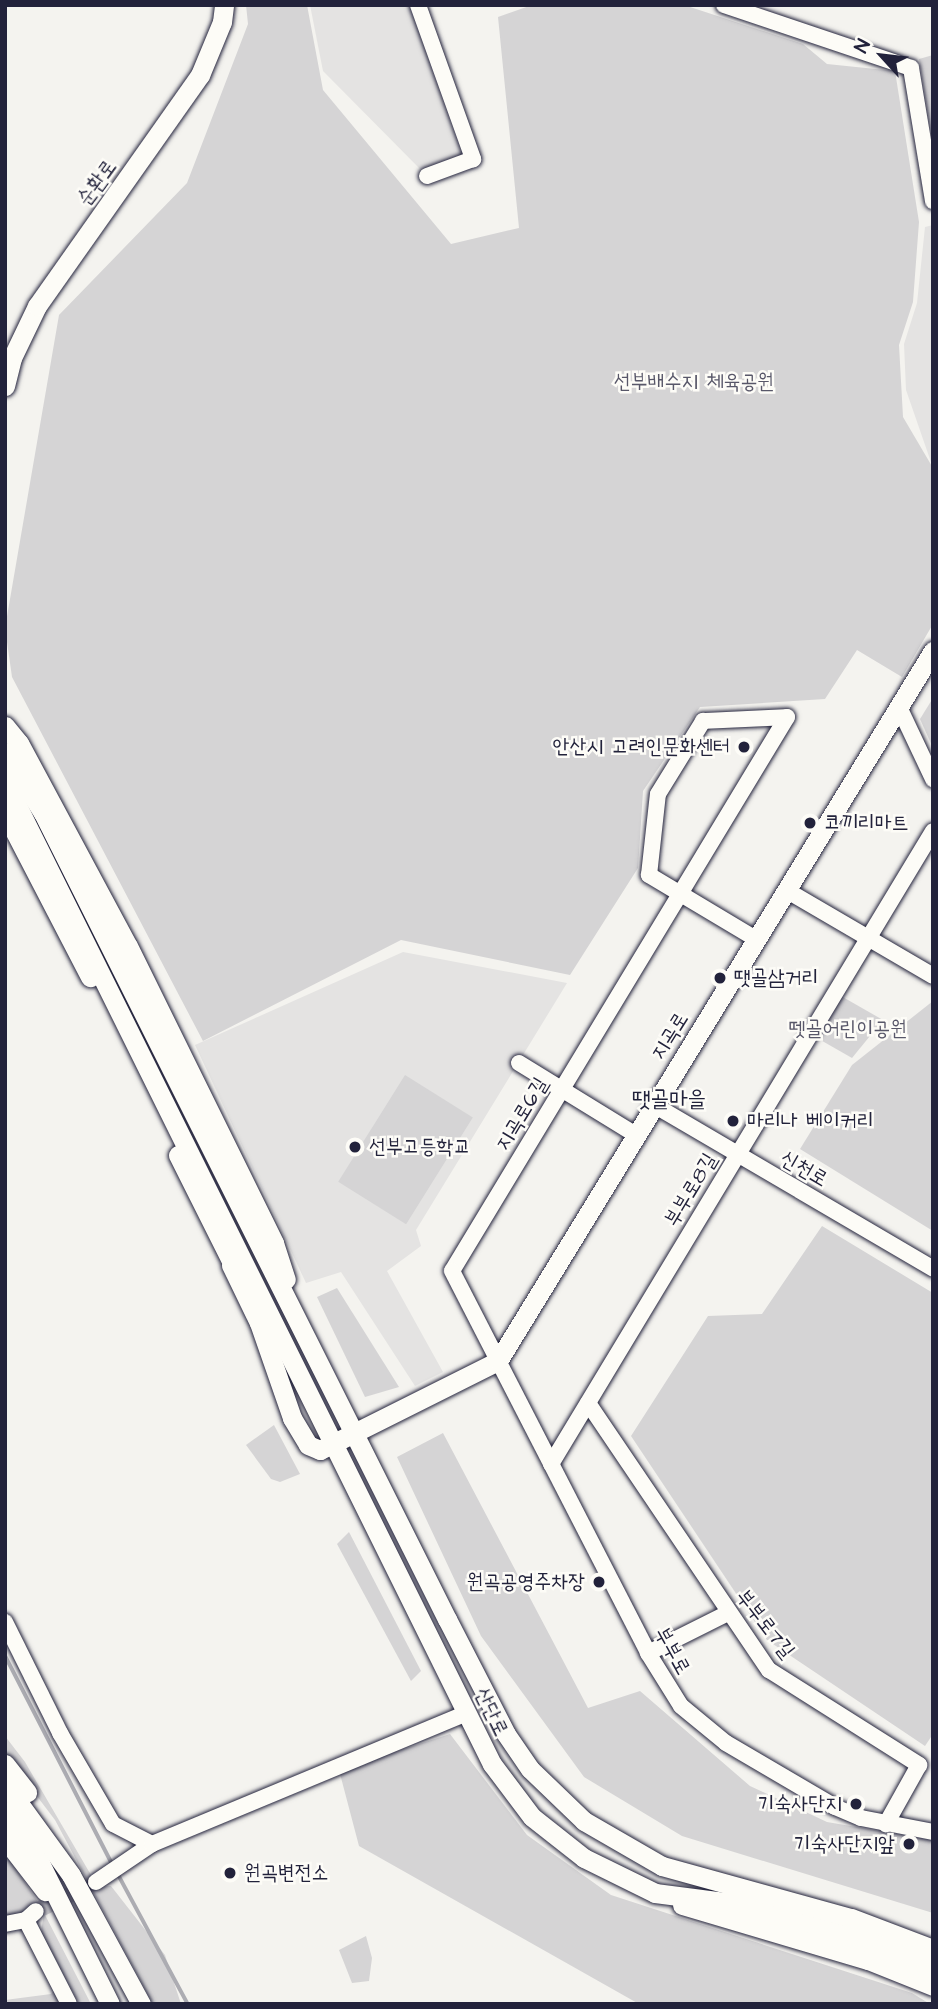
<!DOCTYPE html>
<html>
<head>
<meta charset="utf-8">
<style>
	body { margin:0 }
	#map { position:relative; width:938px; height:2009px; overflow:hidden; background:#f4f3ef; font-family:"Architects Daughter","Poor Story",sans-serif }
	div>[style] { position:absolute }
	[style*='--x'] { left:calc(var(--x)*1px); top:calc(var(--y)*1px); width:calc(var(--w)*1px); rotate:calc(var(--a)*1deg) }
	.built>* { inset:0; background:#e4e3e2 }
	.green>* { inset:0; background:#d5d4d5; transform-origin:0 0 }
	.stream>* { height:3.5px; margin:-1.75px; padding:0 1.75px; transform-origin:1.75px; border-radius:1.75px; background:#acacb2 }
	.minor-tunnel>* { height:16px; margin-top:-8px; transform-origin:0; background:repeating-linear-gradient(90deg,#cac9cb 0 16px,transparent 0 24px) }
	.roads { filter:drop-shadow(0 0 2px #22223b) drop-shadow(0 0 2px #22223b) }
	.minor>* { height:16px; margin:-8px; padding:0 8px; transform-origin:8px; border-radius:8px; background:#fdfcf7 }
	.major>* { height:19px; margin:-9.5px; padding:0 9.5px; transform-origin:9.5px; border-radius:9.5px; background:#fdfcf7 }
	.dots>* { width:19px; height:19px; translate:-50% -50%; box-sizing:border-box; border:4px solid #fdfcf7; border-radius:50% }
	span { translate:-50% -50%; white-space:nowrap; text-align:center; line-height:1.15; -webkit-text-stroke:5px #fdfcf7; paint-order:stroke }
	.street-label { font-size:21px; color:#22223b }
	.park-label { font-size:21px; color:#585769 }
	.poi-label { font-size:21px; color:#22223b }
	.right { translate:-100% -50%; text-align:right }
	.left { translate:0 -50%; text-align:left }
	.neighbourhood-label { font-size:23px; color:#22223b }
	.frame { position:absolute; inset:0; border:7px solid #22223b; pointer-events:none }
	.north { position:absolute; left:847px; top:21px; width:70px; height:70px; -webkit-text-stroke:5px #fdfcf7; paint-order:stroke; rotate:297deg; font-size:19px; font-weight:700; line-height:28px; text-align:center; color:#22223b }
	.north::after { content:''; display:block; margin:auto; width:24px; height:32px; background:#22223b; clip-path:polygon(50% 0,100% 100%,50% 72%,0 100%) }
</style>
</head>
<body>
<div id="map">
	<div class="built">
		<div style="clip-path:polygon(310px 5px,409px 5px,462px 155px,424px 173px,323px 71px)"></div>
		<div style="clip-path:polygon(933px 225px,933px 468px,906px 390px,904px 344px,917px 303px,925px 227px)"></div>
		<div style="clip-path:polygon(403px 952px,567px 983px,416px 1230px,421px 1246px,387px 1271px,443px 1372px,415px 1386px,341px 1272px,306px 1283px,195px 1045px)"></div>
	</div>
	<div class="green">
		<div style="clip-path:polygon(246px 5px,307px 5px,323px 90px,451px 244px,519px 228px,498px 17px,532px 5px,684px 5px,803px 44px,827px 64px,895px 71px,919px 222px,913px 302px,899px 345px,903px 417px,933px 468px,933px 624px,902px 677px,857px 650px,825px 699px,700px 707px,643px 791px,638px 868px,570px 975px,401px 940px,203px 1041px,12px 677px,5px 628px,59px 315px,187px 183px,248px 24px)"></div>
		<div style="clip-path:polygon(933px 55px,933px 144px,919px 59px)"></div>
		<div style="clip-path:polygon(933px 698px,933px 748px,920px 719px)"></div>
		<div style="clip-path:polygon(841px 996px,883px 1020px,852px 1058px,817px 1038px)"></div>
		<div style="clip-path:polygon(933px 1001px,933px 1231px,800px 1149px,852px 1065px)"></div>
		<div style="left:405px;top:1075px;width:80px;height:126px;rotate:32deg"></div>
		<div style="clip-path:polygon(822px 1226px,933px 1293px,933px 1734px,925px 1746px,767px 1640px,631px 1436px,708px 1316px,762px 1314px)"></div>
		<div style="clip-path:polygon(337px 1288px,399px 1387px,365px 1397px,317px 1297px)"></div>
		<div style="clip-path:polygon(274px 1425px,300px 1474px,280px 1482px,271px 1479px,246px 1445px)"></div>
		<div style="clip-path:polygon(443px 1433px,588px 1708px,640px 1691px,750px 1786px,827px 1822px,933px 1840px,933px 1913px,682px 1836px,584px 1777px,481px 1636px,397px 1457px)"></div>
		<div style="clip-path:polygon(349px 1532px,421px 1671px,411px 1681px,337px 1544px)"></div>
		<div style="clip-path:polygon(450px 1734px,527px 1835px,611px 1895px,912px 1993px,930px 2004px,639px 2004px,359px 1846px,339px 1770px)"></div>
		<div style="clip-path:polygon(5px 1736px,25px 1762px,98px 1887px,111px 1886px,165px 1955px,181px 2004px,153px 2004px,55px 1820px,5px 1754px)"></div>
		<div style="clip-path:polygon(5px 1853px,38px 1902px,24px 1914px,5px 1918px)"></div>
		<div style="clip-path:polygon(44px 1913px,91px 2004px,79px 2004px,41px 1932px)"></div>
		<div style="clip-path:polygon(366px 1936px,372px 1958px,369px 1981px,352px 1983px,339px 1950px)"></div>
		<div style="clip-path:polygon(54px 1990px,61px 2004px,5px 2004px,5px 2000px,51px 1994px)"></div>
	</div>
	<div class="stream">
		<div style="--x:5;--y:1655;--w:236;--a:62.8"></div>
		<div style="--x:117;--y:1872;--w:150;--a:61.7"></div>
	</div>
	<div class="minor-tunnel">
		<div style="--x:36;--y:1911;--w:58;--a:-25.7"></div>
	</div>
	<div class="roads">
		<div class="minor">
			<div style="--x:418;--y:5;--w:164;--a:70.3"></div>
			<div style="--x:473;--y:159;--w:49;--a:159.7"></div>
			<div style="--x:724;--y:5;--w:197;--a:18.6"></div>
			<div style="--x:911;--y:68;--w:135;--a:80.6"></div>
			<div style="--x:899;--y:707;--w:80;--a:64.7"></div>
			<div style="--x:787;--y:717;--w:647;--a:121.16"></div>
			<div style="--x:452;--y:1271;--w:429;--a:62.8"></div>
			<div style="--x:648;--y:1653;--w:62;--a:58.1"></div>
			<div style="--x:681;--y:1706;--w:58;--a:39.4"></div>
			<div style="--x:726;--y:1743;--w:126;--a:30.4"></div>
			<div style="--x:835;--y:1807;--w:28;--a:23"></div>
			<div style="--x:861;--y:1818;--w:73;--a:11"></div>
			<div style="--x:786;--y:890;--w:170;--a:30.3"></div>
			<div style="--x:756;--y:939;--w:125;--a:-149.1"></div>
			<div style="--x:649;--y:875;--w:81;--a:-83.7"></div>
			<div style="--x:658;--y:794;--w:86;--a:-58.3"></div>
			<div style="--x:703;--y:721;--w:84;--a:-2.7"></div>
			<div style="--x:519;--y:1063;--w:137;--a:31.6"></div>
			<div style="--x:654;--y:1105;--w:324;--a:30.4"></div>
			<div style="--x:588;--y:1403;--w:323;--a:55.9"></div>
			<div style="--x:769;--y:1670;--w:178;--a:32.3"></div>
			<div style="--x:919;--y:1765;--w:68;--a:119.2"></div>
			<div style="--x:551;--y:1464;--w:739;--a:-58.89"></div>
			<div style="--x:5;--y:1622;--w:124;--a:63.6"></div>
			<div style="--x:60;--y:1733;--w:105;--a:59.8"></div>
			<div style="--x:113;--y:1824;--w:44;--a:27.1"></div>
			<div style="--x:648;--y:1653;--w:89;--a:-26.6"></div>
			<div style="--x:96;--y:1882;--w:68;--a:-34.2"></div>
			<div style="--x:152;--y:1844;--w:340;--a:-22.6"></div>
			<div style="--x:26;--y:1920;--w:94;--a:62.9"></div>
			<div style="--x:5;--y:1924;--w:21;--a:-11"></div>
			<div style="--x:26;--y:1920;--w:13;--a:-42"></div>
		</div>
		<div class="major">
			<div style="--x:5;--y:386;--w:29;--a:-76"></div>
			<div style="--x:12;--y:358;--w:58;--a:-64.3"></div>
			<div style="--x:37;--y:306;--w:283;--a:-54.8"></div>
			<div style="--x:200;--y:75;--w:57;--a:-67.5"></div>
			<div style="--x:222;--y:22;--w:17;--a:-83"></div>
			<div style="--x:5;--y:726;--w:22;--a:51"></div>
			<div style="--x:19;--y:743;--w:230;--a:61.8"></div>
			<div style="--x:128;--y:946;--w:331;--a:63.8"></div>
			<div style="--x:274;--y:1243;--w:38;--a:72"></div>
			<div style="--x:5;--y:752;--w:72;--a:58.1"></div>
			<div style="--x:43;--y:813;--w:902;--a:63.38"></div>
			<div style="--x:447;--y:1619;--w:129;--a:62.8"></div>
			<div style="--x:506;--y:1734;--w:42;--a:55.6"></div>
			<div style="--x:530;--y:1769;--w:75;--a:43.9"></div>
			<div style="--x:584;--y:1821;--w:90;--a:30"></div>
			<div style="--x:662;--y:1866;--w:196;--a:15.4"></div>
			<div style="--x:851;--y:1918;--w:88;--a:20.7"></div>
			<div style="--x:5;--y:781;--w:1097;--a:63.65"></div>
			<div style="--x:492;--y:1764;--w:66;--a:53"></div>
			<div style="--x:532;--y:1817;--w:66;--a:38.3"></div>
			<div style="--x:584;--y:1858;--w:79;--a:26.2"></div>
			<div style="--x:655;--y:1893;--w:70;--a:7.4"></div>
			<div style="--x:724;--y:1902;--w:158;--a:15.4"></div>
			<div style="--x:876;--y:1944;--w:61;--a:22"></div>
			<div style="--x:5;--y:813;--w:185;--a:62.6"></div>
			<div style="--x:178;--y:1155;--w:134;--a:63.4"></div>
			<div style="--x:231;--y:1265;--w:64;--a:64.2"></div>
			<div style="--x:259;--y:1323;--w:101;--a:70.8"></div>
			<div style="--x:292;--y:1418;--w:31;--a:59"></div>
			<div style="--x:308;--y:1445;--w:13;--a:23"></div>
			<div style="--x:320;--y:1450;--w:199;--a:-26.6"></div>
			<div style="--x:498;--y:1361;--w:833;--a:-58.51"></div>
			<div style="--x:5;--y:1764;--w:36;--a:52"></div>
			<div style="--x:5;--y:1784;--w:112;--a:54"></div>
			<div style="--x:71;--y:1875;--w:147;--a:61.5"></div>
			<div style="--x:5;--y:1811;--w:63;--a:56.1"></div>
			<div style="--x:40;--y:1863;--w:157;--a:63.6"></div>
			<div style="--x:5;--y:1839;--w:66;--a:52.4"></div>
			<div style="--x:682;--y:1905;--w:194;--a:16.5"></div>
			<div style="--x:868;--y:1960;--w:70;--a:21.8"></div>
		</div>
	</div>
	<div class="dots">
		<div style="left:744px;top:747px;background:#22223b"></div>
		<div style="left:810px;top:823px;background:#22223b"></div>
		<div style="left:720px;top:978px;background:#22223b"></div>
		<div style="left:733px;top:1121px;background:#22223b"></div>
		<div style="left:355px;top:1147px;background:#22223b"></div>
		<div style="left:599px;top:1582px;background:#22223b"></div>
		<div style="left:856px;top:1804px;background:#22223b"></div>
		<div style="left:909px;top:1844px;background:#22223b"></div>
		<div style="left:230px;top:1873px;background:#22223b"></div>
	</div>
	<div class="street-label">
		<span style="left:97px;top:183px;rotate:-54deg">순환로</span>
		<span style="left:670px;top:1036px;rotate:-58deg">지곡로</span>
		<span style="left:522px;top:1114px;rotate:-59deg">지곡로6길</span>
		<span style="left:804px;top:1169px;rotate:30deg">신천로</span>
		<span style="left:691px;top:1190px;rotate:-59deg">부부로8길</span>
		<span style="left:765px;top:1624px;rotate:52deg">부부로7길</span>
		<span style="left:672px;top:1651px;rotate:61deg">부부로</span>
		<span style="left:491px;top:1712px;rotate:64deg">산단로</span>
	</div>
	<div class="park-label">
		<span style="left:694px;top:382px">선부배수지 체육공원</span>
		<span style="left:848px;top:1029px">뗏골어린이공원</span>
	</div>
	<div class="poi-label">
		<span class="right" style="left:730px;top:747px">안산시 고려인문화센터</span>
		<span class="left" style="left:824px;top:823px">코끼리마트</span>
		<span class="left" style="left:734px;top:978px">땟골삼거리</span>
		<span class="left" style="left:747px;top:1121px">마리나 베이커리</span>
		<span class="left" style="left:369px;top:1147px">선부고등학교</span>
		<span class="right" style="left:585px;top:1582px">원곡공영주차장</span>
		<span class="right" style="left:842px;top:1804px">기숙사단지</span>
		<span class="right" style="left:895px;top:1844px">기숙사단지앞</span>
		<span class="left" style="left:244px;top:1873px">원곡변전소</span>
	</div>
	<div class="neighbourhood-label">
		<span style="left:669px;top:1099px">땟골마을</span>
	</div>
	<div class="frame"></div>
	<div class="north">N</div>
</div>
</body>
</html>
